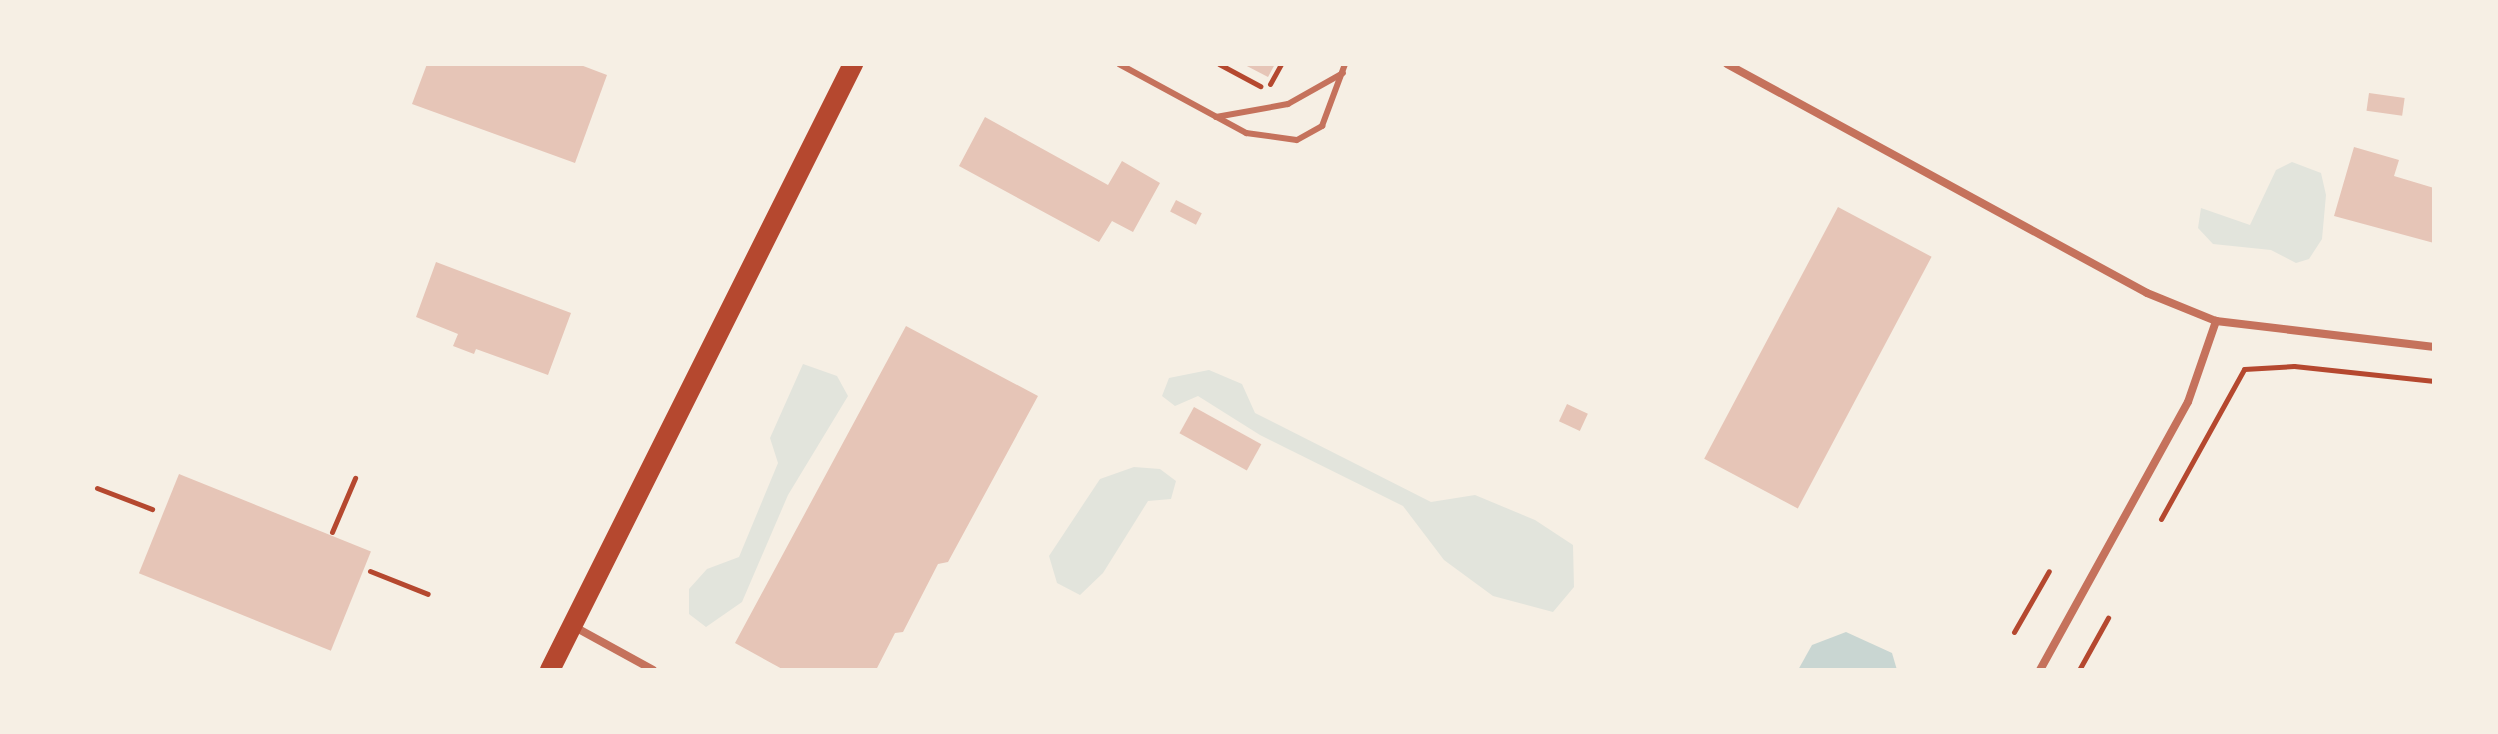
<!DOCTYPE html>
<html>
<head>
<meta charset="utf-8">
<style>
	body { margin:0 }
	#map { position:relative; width:2498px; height:734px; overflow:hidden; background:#f6efe4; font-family:"Noto Serif",serif }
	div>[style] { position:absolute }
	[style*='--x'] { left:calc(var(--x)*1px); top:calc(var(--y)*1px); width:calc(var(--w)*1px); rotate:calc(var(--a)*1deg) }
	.green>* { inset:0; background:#e2e4dc }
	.water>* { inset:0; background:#c9d6d2 }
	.building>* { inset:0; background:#e6c5b7; transform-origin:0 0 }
	.path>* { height:5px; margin:-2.5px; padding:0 2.5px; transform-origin:2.5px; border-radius:2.5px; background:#b5482f }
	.service>* { height:6px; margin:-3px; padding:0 3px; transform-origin:3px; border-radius:3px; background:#c5725c }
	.minor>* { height:8px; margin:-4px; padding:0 4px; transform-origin:4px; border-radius:4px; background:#c5725c }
	.primary>* { height:20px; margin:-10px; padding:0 10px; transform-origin:10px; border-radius:10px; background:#b5482f }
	span { translate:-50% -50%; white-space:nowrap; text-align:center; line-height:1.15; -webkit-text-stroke:8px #f6efe4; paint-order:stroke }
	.frame { position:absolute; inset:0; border:66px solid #f6efe4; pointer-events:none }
</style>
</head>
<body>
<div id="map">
	<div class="green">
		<div style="clip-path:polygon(2292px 162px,2321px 173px,2326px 195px,2322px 239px,2309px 259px,2296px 263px,2271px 250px,2213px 244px,2198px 228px,2201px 208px,2250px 225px,2276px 170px)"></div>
		<div style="clip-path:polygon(803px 364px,837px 376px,848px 396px,788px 495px,742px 602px,706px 627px,689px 614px,689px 589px,707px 569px,739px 557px,778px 463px,770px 438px)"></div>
		<div style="clip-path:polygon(1209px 370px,1242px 384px,1255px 413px,1431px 502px,1475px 495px,1535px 520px,1573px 545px,1574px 587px,1553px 612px,1493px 596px,1444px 560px,1403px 506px,1260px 435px,1198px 396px,1175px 406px,1162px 396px,1169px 378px)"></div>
		<div style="clip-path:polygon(1134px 467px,1160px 469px,1176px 481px,1171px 499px,1148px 501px,1103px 573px,1080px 595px,1057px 583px,1049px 556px,1100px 479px)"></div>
	</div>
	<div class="water">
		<div style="clip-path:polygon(1846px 632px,1892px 653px,1897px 670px,1798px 670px,1812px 645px)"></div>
	</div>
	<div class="building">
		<div style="clip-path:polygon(427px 64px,578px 64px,607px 75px,575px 163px,412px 104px)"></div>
		<div style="clip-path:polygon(1243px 64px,1275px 64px,1268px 77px)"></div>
		<div style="left:2369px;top:93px;width:36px;height:18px;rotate:8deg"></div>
		<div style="clip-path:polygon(985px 117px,1108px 185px,1122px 161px,1160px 183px,1133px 232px,1112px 221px,1099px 242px,959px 166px)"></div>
		<div style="clip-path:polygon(2354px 147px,2399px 160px,2394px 176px,2434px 188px,2434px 243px,2334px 216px)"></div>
		<div style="left:1176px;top:200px;width:29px;height:13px;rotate:27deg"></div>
		<div style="left:1838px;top:207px;width:106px;height:285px;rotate:28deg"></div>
		<div style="clip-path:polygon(436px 262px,571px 313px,548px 375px,476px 349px,474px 354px,453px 346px,458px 334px,416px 317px)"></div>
		<div style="clip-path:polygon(906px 326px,1038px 396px,948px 562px,938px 564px,903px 632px,895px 633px,876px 670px,784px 670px,735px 643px)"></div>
		<div style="left:1567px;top:404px;width:23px;height:19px;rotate:25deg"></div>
		<div style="left:1194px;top:407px;width:77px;height:30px;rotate:29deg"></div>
		<div style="left:179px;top:474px;width:207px;height:107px;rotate:22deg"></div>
	</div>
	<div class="path">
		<div style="--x:1219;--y:64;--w:47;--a:28.2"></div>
		<div style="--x:1270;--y:84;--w:23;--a:-61"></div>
		<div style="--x:97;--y:488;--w:59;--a:20.9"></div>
		<div style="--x:2161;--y:519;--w:171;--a:-61"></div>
		<div style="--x:2244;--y:369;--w:50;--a:-3.4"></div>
		<div style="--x:2294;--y:366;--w:141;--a:6.1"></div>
		<div style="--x:332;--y:532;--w:59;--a:-66.9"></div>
		<div style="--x:370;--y:571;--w:62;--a:21.6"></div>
		<div style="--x:2014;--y:632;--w:70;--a:-60.2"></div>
		<div style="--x:2079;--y:670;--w:60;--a:-60.9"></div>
	</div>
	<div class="service">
		<div style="--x:1119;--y:64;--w:145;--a:28.5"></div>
		<div style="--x:1246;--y:133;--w:51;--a:7.8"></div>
		<div style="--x:1297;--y:140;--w:29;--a:-29"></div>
		<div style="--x:1322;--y:126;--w:66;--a:-69.6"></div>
		<div style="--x:1216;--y:117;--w:73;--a:-10.2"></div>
		<div style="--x:1288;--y:104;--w:63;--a:-29.4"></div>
	</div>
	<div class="minor">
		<div style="--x:1727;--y:64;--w:478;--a:28.6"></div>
		<div style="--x:2147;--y:293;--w:74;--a:22.1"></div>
		<div style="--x:2216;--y:321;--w:220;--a:6.8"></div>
		<div style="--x:573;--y:626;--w:91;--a:28.8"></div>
		<div style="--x:2040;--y:670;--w:306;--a:-61.1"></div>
		<div style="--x:2188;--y:402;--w:86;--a:-70.9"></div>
	</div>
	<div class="primary">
		<div style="--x:550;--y:670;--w:678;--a:-63.43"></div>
	</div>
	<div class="frame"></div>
</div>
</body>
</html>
